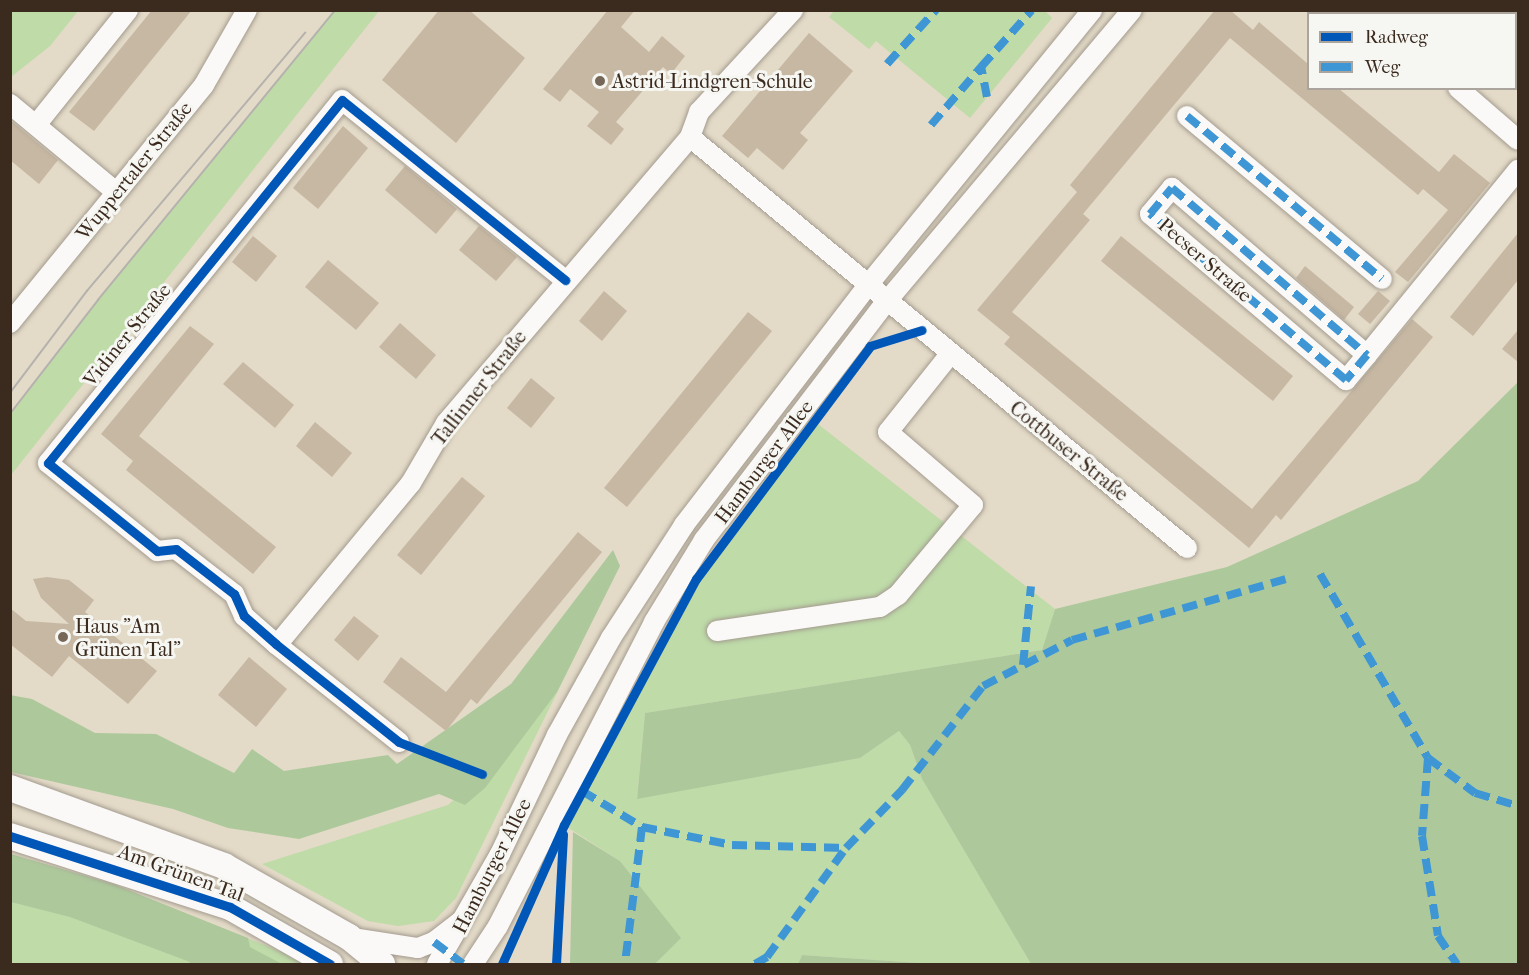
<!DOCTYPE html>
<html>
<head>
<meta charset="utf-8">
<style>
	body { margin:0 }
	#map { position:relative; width:1529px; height:975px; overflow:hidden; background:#e3dac7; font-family:"IM FELL French Canon",serif }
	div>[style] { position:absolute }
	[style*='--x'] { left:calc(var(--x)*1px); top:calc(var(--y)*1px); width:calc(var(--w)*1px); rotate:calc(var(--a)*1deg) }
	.green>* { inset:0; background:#bedba8 }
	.forest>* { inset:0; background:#adc99c }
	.building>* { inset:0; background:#c7b8a3 }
	.roads { filter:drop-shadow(0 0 2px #a39b8f) drop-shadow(0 0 2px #a39b8f) }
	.minor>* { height:20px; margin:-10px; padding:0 10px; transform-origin:10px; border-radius:10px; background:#fbf9f7 }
	.major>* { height:26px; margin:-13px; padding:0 13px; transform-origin:13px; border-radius:13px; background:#fbf9f7 }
	.tram>* { height:1.5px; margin:-0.75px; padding:0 0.75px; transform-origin:0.75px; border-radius:0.75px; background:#b5b2ae }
	.quiet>* { height:8px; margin-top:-4px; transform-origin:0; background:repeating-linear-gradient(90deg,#3e96d5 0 15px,transparent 0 23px) }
	.cycleway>* { height:9px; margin:-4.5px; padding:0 4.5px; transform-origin:4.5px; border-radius:4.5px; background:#0057b8 }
	.dots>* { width:16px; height:16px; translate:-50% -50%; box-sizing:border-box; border:3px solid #f6f6f2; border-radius:50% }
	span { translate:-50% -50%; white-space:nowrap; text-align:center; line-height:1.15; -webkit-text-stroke:6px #f6f6f2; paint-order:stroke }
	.poi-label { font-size:20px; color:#3b2a1e }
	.left { translate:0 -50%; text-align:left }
	.street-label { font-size:20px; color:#3b2a1e }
	.frame { position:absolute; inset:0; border:12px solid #3b2a1e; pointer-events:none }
	.legend { position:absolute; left:1307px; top:12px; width:210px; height:78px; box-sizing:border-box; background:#f6f6f2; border:2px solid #aba49d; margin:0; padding:8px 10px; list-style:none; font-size:18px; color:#3b2a1e }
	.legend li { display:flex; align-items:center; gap:12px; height:30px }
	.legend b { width:30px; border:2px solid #aba49d }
</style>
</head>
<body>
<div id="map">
	<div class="green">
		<i style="clip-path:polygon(11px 10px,78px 10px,78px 11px,50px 46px,11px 77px)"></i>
		<i style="clip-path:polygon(335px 11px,379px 11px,11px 475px,11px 414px,98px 300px)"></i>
		<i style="clip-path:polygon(834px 11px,1044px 10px,1052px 18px,970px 118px,876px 41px,869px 49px,829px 17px)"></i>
		<i style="clip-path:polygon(814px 421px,1055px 609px,1042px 650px,645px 713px,637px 798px,860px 758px,899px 731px,910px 745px,922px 779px,1031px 964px,935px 964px,802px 955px,798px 964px,655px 964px,680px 938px,620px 861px,564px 825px,696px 579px)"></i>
		<i style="clip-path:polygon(582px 642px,456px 898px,434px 921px,398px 926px,368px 921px,262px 864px,448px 805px,482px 774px)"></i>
		<i style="clip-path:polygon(10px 854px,113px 884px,294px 957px,304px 964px,11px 964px)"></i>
	</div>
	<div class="forest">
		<i style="clip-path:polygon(1518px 382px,1518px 964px,1031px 964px,922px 779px,910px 745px,899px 731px,860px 758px,637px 799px,645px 713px,1042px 650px,1055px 609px,1227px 567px,1418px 481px)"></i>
		<i style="clip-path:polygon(613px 550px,620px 566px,557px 692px,485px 788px,465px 805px,439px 794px,299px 839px,228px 828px,173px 809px,11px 772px,10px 695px,32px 699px,95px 733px,156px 734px,234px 773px,252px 749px,284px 771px,388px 755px,397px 764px,511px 684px)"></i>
		<i style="clip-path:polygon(573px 832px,620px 861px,681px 938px,655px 964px,570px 964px)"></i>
		<i style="clip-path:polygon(11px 854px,113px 884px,248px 938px,250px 947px,282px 964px,187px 964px,190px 962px,70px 917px,11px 902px)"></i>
		<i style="clip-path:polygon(802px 955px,935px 964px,798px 964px)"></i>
	</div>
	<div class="building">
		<i style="clip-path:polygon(152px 10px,192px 10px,94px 131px,69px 112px)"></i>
		<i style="clip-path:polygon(439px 10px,469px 10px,525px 58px,456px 143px,382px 80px)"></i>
		<i style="clip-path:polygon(608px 10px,635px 10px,621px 27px,649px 52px,662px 36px,685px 56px,671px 74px,663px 67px,616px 122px,624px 129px,611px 145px,587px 126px,599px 112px,570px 89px,560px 102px,543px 89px)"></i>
		<i style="clip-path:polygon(1215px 10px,1230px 10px,1253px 30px,1259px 22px,1308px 64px,1308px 88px,1338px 88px,1439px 172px,1454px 154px,1490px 183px,1408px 282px,1395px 272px,1448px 210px,1423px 189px,1418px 195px,1230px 38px,1083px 214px,1090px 220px,1012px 312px,1252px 509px,1412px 319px,1433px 337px,1281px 520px,1276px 515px,1249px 548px,1004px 344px,1010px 337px,977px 310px,1077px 192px,1070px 185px)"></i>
		<i style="clip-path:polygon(809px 33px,853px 71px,800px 133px,808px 140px,783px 170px,757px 148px,748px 158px,722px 136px)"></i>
		<i style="clip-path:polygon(10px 120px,58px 160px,39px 184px,10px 160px)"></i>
		<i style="clip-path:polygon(343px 126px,368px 148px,318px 209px,293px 188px)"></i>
		<i style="clip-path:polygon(405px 166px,457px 209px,436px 234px,385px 190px)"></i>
		<i style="clip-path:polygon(479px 226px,517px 257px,496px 281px,459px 250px)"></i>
		<i style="clip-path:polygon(1518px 233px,1518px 280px,1473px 336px,1450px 317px)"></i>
		<i style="clip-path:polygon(253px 236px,277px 256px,256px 282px,232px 262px)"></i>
		<i style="clip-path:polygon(1121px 236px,1293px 376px,1273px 401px,1101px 261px)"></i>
		<i style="clip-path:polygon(328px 260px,379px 303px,356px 330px,305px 287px)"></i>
		<i style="clip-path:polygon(1305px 266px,1354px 307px,1344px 320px,1296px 278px)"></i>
		<i style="clip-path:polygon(604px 291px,627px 311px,602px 341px,579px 321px)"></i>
		<i style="clip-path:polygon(1378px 291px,1390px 301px,1370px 324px,1358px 314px)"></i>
		<i style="clip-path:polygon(748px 312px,772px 331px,627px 507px,604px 488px)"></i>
		<i style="clip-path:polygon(400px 323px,436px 355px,416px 379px,379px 347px)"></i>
		<i style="clip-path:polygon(190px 326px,214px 344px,139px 436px,276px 547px,253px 574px,126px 470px,133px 461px,101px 434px)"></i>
		<i style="clip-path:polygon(1518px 330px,1518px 362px,1502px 349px)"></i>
		<i style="clip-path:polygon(243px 362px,294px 405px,275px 428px,223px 384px)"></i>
		<i style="clip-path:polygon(531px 378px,555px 398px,531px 428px,507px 408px)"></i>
		<i style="clip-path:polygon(315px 422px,352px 453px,332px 477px,296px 446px)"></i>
		<i style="clip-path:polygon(462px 477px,485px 496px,421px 575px,397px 555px)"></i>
		<i style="clip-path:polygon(578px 532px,602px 552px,477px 704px,471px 699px,446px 731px,383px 682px,401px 657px,446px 692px)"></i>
		<i style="clip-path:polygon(47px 577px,69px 580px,94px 600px,85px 612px,157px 671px,128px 704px,69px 656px,52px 677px,10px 644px,10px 608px,26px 621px,69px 624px,41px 598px,33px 579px)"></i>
		<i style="clip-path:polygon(354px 616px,379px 636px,358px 661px,334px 640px)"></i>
		<i style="clip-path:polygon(249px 657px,287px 689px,256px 727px,218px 695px)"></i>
	</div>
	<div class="roads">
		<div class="minor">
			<i style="--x:1362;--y:10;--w:6;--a:45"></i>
			<i style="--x:1458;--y:88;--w:79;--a:40.9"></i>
			<i style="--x:10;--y:104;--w:138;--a:39.7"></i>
			<i style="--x:1187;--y:116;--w:254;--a:39.9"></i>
			<i style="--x:36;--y:125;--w:147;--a:-51.3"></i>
			<i style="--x:690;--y:137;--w:645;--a:39.59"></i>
			<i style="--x:10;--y:323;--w:307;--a:-50.8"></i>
			<i style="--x:204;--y:85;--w:86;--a:-60.2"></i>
			<i style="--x:1367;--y:355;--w:257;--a:-139.4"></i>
			<i style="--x:1172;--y:188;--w:34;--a:130"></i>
			<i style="--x:1150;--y:214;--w:257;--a:40.3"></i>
			<i style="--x:1346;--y:380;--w:33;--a:-50"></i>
			<i style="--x:1367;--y:355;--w:239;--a:-50.8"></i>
			<i style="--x:717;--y:631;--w:165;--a:-8.4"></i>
			<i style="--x:880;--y:607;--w:22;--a:-34"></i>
			<i style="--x:898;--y:595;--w:117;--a:-50.2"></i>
			<i style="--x:973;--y:505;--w:112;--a:-139.3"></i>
			<i style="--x:888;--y:432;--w:101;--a:-51.4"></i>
			<i style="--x:277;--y:645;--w:210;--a:-50.4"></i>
			<i style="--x:411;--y:483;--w:69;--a:-59.7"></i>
			<i style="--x:446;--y:423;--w:376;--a:-49.5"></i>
			<i style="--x:690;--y:137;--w:27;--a:-70"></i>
			<i style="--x:699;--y:112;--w:139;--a:-47.3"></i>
			<i style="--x:399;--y:742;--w:157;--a:-141.5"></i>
			<i style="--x:276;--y:644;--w:43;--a:-138.8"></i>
			<i style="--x:244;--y:616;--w:24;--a:-114"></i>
			<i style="--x:234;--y:594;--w:73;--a:-142.2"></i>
			<i style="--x:176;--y:549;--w:19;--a:174"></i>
			<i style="--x:157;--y:551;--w:140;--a:-141.1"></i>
			<i style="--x:48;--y:463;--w:467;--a:-51"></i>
			<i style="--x:342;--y:100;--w:287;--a:38.9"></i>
			<i style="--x:352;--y:938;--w:67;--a:8.6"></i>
			<i style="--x:418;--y:948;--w:17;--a:-21"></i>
			<i style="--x:434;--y:942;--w:34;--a:-38"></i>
			<i style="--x:437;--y:964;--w:127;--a:-60.2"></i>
			<i style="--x:500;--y:854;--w:132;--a:-64.4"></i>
			<i style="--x:557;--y:735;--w:111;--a:-60.9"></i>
			<i style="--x:611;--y:638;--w:135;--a:-57.1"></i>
			<i style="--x:684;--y:525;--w:302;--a:-52.5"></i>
			<i style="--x:868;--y:285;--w:355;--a:-50.8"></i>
			<i style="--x:473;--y:964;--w:45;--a:-56.7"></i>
			<i style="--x:498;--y:926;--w:342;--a:-62.8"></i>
			<i style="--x:654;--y:622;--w:96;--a:-58.6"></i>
			<i style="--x:704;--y:540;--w:301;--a:-52.6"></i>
			<i style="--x:887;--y:301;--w:380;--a:-49.9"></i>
		</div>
		<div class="major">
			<i style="--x:10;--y:788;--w:228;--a:20"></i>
			<i style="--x:224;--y:866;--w:144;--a:29.6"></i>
			<i style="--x:349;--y:937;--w:43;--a:39.3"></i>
			<i style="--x:10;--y:836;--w:231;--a:17.9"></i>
			<i style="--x:230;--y:907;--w:115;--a:29.7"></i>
		</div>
	</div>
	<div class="tram">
		<i style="--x:10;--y:393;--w:128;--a:-53"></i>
		<i style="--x:87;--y:291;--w:338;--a:-49.8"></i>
		<i style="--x:10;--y:414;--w:144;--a:-52.3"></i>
		<i style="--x:98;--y:300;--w:375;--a:-50.7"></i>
	</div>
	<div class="quiet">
		<i style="--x:887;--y:64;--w:73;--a:-47.8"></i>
		<i style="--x:987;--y:97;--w:31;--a:-101"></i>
		<i style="--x:981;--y:67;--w:76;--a:-48.2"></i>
		<i style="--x:1187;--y:116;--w:254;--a:39.9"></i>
		<i style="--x:931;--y:125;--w:77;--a:-49.2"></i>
		<i style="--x:1172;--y:188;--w:257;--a:40.6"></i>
		<i style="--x:1367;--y:355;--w:33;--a:130"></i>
		<i style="--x:1346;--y:380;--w:257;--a:-139.7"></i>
		<i style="--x:1150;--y:214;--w:34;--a:-50"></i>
		<i style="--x:1320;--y:574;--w:213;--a:59.6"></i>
		<i style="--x:1428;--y:758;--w:78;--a:94.4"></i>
		<i style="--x:1422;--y:836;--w:101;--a:80.9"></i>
		<i style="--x:1438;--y:936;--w:34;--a:56"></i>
		<i style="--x:1023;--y:665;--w:79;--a:-84.2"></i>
		<i style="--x:1428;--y:758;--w:59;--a:36.7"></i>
		<i style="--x:1475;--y:793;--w:45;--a:16.8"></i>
		<i style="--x:582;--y:791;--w:70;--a:31"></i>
		<i style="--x:642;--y:827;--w:138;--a:97.1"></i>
		<i style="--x:642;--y:827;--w:92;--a:11.3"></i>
		<i style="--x:732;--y:845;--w:114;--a:1.5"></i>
		<i style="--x:434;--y:942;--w:36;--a:37"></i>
		<i style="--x:755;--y:964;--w:14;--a:-30"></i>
		<i style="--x:767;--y:957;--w:135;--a:-54.1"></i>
		<i style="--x:846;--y:848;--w:81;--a:-46"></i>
		<i style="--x:902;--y:790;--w:132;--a:-52.1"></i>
		<i style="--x:983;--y:686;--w:100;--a:-27.3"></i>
		<i style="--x:1072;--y:640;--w:223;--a:-15.9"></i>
	</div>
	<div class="cycleway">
		<i style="--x:482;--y:774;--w:89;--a:-158.9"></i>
		<i style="--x:399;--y:742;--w:157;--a:-141.5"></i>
		<i style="--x:276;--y:644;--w:43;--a:-138.8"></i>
		<i style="--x:244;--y:616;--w:24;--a:-114"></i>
		<i style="--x:234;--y:594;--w:73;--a:-142.2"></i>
		<i style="--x:176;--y:549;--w:19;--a:174"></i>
		<i style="--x:157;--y:551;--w:140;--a:-141.1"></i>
		<i style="--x:48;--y:463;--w:467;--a:-51"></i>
		<i style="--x:342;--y:100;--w:287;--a:38.9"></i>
		<i style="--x:10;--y:836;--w:231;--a:17.9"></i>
		<i style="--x:230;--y:907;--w:115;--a:29.7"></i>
		<i style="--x:502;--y:964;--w:152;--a:-66"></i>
		<i style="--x:564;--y:825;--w:279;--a:-61.8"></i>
		<i style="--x:696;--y:579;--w:291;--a:-53.2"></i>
		<i style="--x:870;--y:346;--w:54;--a:-17.1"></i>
		<i style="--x:556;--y:964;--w:130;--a:-86.9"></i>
	</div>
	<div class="dots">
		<i style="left:600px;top:81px;background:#766859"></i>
		<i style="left:63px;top:637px;background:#766859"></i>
	</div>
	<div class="poi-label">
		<span class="left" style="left:612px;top:81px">Astrid-Lindgren-Schule</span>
		<span class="left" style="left:75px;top:638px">Haus "Am<br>Grünen Tal"</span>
	</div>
	<div class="street-label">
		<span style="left:134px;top:171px;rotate:-51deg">Wuppertaler Straße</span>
		<span style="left:1205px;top:260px;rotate:41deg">Pecser Straße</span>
		<span style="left:127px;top:335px;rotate:-51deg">Vidiner Straße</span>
		<span style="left:479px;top:388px;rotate:-52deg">Tallinner Straße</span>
		<span style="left:1069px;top:451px;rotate:39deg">Cottbuser Straße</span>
		<span style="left:764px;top:462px;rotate:-53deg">Hamburger Allee</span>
		<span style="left:492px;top:866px;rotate:-63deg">Hamburger Allee</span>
		<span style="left:181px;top:873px;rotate:20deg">Am Grünen Tal</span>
	</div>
	<div class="frame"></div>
	<ul class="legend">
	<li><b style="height:8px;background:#0057b8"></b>Radweg</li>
	<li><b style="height:8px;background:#3e96d5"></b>Weg</li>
	</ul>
</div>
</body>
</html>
